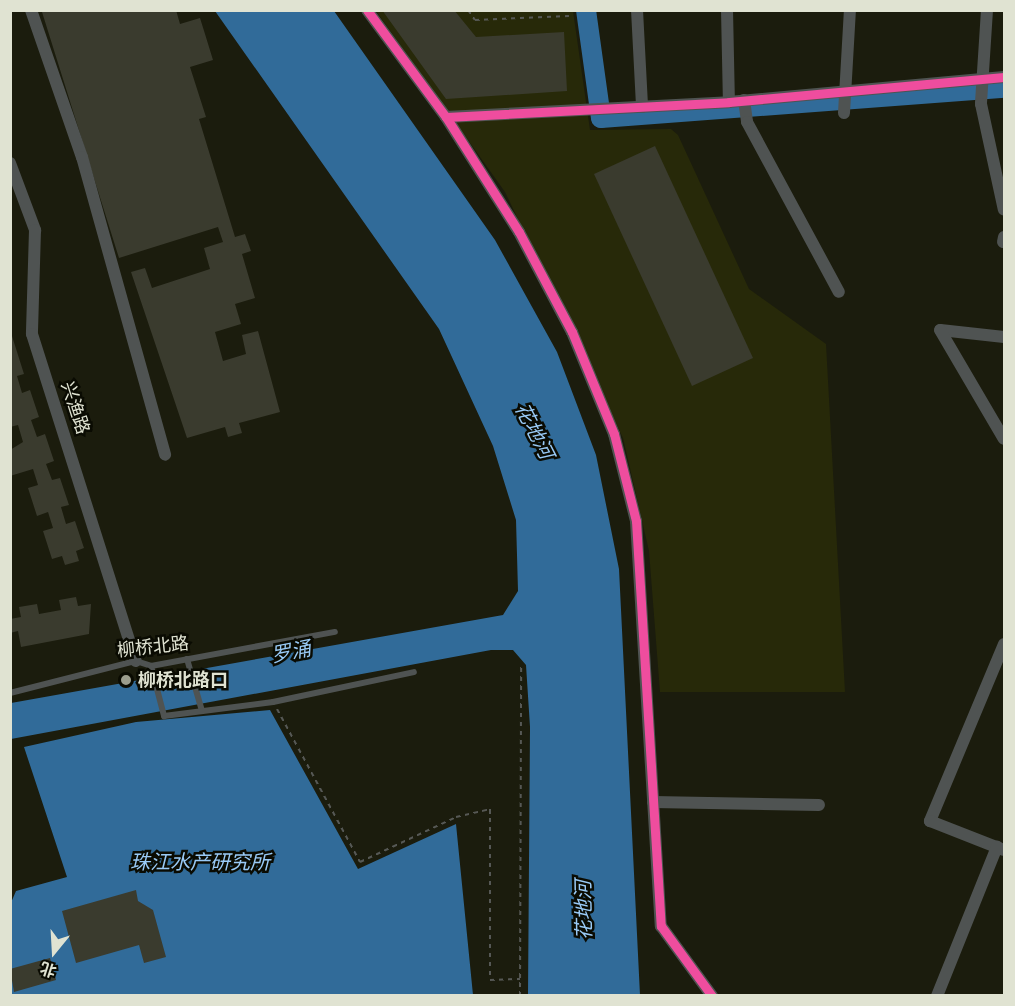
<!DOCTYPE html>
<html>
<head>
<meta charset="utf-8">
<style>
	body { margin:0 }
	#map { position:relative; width:1015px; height:1006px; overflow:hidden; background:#1b1c0d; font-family:"Public Sans","Noto Sans SC",sans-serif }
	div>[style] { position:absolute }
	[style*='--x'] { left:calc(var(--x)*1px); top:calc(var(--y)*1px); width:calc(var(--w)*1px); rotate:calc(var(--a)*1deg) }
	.built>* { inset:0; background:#272909 }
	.water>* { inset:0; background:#316b99 }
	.river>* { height:20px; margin:-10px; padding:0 10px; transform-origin:10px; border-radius:10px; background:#316b99 }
	.building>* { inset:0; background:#3a3b2e }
	.path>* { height:2px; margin-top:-1px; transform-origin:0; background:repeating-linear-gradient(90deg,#565855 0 4.5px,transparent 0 9px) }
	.service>* { height:6px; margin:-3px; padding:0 3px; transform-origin:3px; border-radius:3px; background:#4f5352 }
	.minor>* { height:12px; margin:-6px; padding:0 6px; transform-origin:6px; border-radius:6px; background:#4f5352 }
	.cycleway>* { height:9px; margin:-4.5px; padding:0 4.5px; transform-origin:4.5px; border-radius:4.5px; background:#ef4d9e }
	.dots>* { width:16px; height:16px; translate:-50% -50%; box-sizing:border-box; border:3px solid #0a0b02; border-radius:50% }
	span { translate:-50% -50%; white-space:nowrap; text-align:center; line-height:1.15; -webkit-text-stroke:5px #0a0b02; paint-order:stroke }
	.street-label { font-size:18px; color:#e0e3d2 }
	.poi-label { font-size:18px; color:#e0e3d2; font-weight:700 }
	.left { translate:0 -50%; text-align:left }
	.water-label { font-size:20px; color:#99caf6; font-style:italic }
	.frame { position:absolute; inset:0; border:12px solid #e0e3d2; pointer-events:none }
	.north { position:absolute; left:24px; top:922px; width:60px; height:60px; -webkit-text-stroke:4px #0a0b02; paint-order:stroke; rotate:198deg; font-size:16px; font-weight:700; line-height:24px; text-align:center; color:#e0e3d2 }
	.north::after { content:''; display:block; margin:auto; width:21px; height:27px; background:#e0e3d2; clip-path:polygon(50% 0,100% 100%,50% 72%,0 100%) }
</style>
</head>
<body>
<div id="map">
	<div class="built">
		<i style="clip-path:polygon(376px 11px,573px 11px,590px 130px,671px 129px,678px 135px,749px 289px,826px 344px,845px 692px,660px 692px,649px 551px,623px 438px,505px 192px)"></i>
	</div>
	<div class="water">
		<i style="clip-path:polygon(215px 11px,334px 11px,495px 240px,557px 352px,596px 455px,619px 569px,640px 995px,528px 995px,530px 727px,526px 665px,513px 650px,491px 650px,11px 739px,11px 703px,503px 615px,518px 591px,516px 520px,493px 446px,439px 329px)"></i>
		<i style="clip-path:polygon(270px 710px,358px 869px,456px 824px,473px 995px,11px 995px,10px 905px,16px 891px,67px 877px,24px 747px,136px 722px)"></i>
	</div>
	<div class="river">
		<i style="--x:586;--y:10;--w:109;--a:82.1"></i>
		<i style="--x:601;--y:118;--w:404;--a:-4.3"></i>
	</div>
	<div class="building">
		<i style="clip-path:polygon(176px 10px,180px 24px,200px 18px,205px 34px,213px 60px,190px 67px,206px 117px,199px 119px,235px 237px,245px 234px,251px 251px,242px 254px,255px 298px,235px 304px,241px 324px,215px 332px,223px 361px,246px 354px,242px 335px,258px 331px,280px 412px,239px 423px,242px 433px,228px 437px,225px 427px,187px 438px,131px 272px,145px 268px,152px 288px,210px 269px,204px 248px,223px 242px,218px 227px,119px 258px,42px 12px)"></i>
		<i style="clip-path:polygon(382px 10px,454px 10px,476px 37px,564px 32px,567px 91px,446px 99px)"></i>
		<i style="clip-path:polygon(655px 146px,753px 358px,692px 386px,594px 174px)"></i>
		<i style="clip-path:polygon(12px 336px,24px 374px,17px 376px,22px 393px,30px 390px,39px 417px,31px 420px,37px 437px,45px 434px,54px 461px,46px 464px,52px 480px,60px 478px,69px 505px,61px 507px,66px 524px,75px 521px,84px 548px,76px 551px,79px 561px,65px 565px,62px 556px,52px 559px,43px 531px,53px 528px,48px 512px,37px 516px,28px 488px,38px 485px,33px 469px,10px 476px,10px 450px,23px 442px,18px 425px,10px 427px)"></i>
		<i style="clip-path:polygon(76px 597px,78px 606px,91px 604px,89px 634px,21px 647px,18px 631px,10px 633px,10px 619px,21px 617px,19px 607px,37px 604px,39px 614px,61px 610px,59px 600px)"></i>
		<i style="clip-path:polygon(136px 890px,138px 901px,153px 910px,166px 957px,144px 963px,139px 945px,76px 963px,62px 911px)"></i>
		<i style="clip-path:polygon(50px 958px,56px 980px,14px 992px,10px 969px)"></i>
	</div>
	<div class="path">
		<i style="--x:468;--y:10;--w:12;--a:55"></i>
		<i style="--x:475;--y:20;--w:94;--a:-2.4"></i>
		<i style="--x:277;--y:709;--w:174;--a:61.5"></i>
		<i style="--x:360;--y:862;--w:106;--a:-25.1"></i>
		<i style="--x:456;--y:817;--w:35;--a:-13"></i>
		<i style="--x:490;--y:809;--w:171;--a:90"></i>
		<i style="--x:490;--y:980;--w:30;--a:-2"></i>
		<i style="--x:520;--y:996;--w:330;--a:-89.8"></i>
	</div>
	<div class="service">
		<i style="--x:187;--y:659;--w:54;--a:73.9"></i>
		<i style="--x:151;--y:666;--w:52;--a:75.4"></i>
		<i style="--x:164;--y:716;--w:110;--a:-7.3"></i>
		<i style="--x:273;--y:702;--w:144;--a:-12"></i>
		<i style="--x:10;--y:693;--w:130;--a:-14.3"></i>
		<i style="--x:136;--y:661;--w:16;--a:18"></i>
		<i style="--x:151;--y:666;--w:187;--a:-10.5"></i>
	</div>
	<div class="minor">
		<i style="--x:31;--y:10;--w:156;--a:70.9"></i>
		<i style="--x:82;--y:157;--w:309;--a:74.4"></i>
		<i style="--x:367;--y:10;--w:133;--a:53.6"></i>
		<i style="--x:446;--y:117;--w:136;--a:57.6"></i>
		<i style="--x:519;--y:232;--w:113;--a:62.1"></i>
		<i style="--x:572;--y:332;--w:110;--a:67.6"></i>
		<i style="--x:614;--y:434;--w:90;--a:75.8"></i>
		<i style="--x:636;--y:521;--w:406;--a:86.5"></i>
		<i style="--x:661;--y:926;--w:87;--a:53.9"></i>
		<i style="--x:637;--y:10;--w:97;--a:87"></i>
		<i style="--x:727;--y:10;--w:92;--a:88.8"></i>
		<i style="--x:987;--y:10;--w:94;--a:93.7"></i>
		<i style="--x:981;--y:104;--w:108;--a:77.8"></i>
		<i style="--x:744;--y:100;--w:22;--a:82"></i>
		<i style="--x:747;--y:122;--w:193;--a:61.6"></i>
		<i style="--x:844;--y:113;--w:103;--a:-86.7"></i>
		<i style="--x:446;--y:117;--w:283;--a:-3"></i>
		<i style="--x:729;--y:102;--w:276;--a:-5.2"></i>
		<i style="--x:10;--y:163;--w:72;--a:69.5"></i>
		<i style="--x:35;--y:230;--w:104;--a:91.7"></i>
		<i style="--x:32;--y:334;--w:343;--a:72.4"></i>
		<i style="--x:1003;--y:242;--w:5;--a:-79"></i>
		<i style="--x:1004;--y:337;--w:64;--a:-173.8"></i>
		<i style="--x:940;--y:330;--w:126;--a:59.6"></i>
		<i style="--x:1004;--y:644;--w:192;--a:112.7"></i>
		<i style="--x:930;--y:821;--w:79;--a:21.4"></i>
		<i style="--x:653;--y:802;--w:166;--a:1"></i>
		<i style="--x:937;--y:996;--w:161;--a:-68.1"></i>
	</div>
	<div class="cycleway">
		<i style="--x:367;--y:10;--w:133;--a:53.6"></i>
		<i style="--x:446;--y:117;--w:136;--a:57.6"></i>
		<i style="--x:519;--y:232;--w:113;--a:62.1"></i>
		<i style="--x:572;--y:332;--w:110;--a:67.6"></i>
		<i style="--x:614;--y:434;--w:90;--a:75.8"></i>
		<i style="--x:636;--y:521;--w:406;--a:86.5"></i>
		<i style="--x:661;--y:926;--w:87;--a:53.9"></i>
		<i style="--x:446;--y:117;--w:283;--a:-3"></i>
		<i style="--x:729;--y:102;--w:276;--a:-5.2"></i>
	</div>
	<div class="dots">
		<i style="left:126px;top:680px;background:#9b9d8d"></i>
	</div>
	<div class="street-label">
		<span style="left:75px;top:408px;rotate:72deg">兴渔路</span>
		<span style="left:153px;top:647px;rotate:-6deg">柳桥北路</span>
	</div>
	<div class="poi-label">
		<span class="left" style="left:138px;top:680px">柳桥北路口</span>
	</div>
	<div class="water-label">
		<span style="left:534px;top:431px;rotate:63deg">花地河</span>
		<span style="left:291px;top:652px;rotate:-11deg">罗涌</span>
		<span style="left:200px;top:862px">珠江水产研究所</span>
		<span style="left:584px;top:910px;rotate:-91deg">花地河</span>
	</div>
	<div class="frame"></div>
	<div class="north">北</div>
</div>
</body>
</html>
